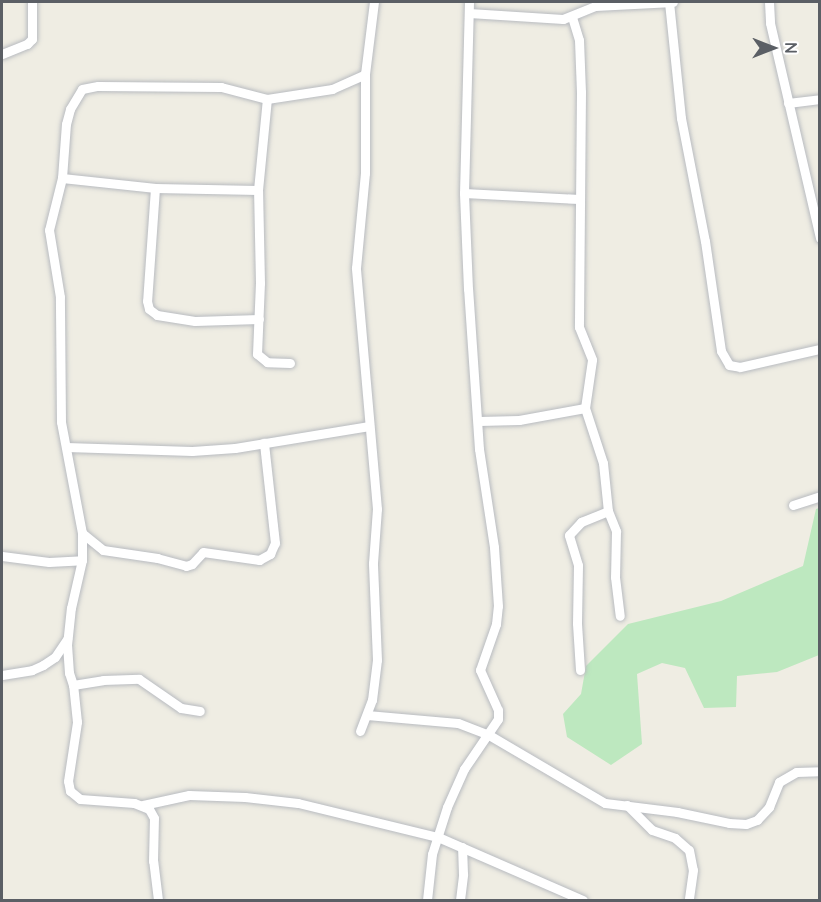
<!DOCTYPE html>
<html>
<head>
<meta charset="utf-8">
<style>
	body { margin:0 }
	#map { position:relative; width:821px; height:902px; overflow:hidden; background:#efede3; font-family:Quicksand,sans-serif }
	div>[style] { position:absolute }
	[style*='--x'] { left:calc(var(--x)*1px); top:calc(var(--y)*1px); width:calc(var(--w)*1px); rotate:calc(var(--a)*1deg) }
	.green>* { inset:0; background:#bde8bf }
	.roads { filter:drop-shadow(0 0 2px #b8bbc0) drop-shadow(0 0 2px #b8bbc0) }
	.minor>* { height:9px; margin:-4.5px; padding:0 4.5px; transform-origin:4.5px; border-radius:4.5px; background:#fff }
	span { translate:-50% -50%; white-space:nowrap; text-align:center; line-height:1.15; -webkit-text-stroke:5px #fff; paint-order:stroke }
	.frame { position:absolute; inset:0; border:3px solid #5b5f65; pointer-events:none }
	.north { position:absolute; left:743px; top:18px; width:60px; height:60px; -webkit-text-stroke:4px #fff; paint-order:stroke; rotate:90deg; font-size:16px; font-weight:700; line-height:24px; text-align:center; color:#5b5f65 }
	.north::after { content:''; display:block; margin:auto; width:21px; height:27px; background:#5b5f65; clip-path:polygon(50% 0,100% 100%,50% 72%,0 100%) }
</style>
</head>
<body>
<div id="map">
	<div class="green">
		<i style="clip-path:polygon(819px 508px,819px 655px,777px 672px,737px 676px,736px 707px,704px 708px,685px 668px,662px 663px,637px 674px,642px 744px,611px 765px,567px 737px,563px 714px,581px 694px,586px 666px,628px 624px,721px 601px,803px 566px,816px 509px)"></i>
	</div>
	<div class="roads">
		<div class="minor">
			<i style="--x:669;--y:2;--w:117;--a:84.1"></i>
			<i style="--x:681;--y:118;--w:125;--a:79"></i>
			<i style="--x:705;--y:241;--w:111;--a:81.7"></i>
			<i style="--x:721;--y:351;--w:16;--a:60"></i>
			<i style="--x:729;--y:365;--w:11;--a:10"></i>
			<i style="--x:740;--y:367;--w:82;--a:-12.7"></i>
			<i style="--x:769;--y:2;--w:21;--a:87"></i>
			<i style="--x:770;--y:23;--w:221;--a:76.9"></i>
			<i style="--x:469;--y:13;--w:94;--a:3.7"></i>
			<i style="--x:563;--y:19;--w:35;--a:-22"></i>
			<i style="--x:595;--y:6;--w:78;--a:-2.9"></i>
			<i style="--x:572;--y:17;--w:24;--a:73"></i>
			<i style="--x:579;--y:40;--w:52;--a:87.8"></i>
			<i style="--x:581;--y:92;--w:235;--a:90.5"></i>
			<i style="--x:579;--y:327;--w:35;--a:68"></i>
			<i style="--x:592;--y:360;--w:49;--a:98.3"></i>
			<i style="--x:585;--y:408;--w:58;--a:71.9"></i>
			<i style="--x:603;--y:463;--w:48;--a:84.1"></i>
			<i style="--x:608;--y:511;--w:22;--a:68"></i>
			<i style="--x:616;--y:531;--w:46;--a:91.2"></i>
			<i style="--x:615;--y:577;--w:39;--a:83"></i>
			<i style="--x:2;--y:54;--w:27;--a:-22"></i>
			<i style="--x:27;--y:44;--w:7;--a:-45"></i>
			<i style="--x:32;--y:39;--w:37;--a:-90"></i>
			<i style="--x:788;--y:103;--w:32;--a:-7"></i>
			<i style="--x:62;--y:178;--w:94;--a:6.1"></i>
			<i style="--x:155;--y:188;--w:103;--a:1.1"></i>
			<i style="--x:155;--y:188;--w:113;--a:94"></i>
			<i style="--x:147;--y:301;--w:8;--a:76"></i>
			<i style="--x:149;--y:309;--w:10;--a:37"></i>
			<i style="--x:157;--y:315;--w:38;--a:9"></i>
			<i style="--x:195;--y:321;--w:64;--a:-1.8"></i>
			<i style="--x:464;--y:193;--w:115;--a:3"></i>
			<i style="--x:290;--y:363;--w:23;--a:-178"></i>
			<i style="--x:267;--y:362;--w:13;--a:-141"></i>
			<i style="--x:257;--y:354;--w:71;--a:-87.6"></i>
			<i style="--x:260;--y:283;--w:93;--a:-91.2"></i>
			<i style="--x:258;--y:190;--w:91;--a:-84.4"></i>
			<i style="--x:267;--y:99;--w:66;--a:-8.7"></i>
			<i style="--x:332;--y:89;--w:36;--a:-24"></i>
			<i style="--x:479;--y:421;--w:40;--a:-1.4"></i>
			<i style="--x:519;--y:420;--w:67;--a:-10.3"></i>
			<i style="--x:66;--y:447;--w:126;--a:1.8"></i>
			<i style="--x:192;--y:451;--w:43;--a:-4"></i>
			<i style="--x:235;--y:448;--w:136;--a:-9.3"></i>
			<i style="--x:793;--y:505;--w:28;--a:-18"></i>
			<i style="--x:82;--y:533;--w:27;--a:39"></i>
			<i style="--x:103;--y:550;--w:55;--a:8.4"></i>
			<i style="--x:157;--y:558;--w:30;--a:15"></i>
			<i style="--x:186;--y:566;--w:6;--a:-18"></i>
			<i style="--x:192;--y:564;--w:16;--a:-47"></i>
			<i style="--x:203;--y:552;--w:57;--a:8.1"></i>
			<i style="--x:259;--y:560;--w:13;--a:-29"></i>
			<i style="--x:270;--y:554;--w:12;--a:-66"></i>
			<i style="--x:275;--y:543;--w:101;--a:-96.3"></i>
			<i style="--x:2;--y:556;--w:47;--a:7.3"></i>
			<i style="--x:49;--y:562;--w:33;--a:-3"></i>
			<i style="--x:580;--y:670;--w:47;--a:-93.7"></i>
			<i style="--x:577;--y:623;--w:58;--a:-89"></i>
			<i style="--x:578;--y:565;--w:31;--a:-107"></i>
			<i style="--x:569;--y:535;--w:18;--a:-47"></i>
			<i style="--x:581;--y:522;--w:29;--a:-22"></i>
			<i style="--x:2;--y:675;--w:30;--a:-9"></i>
			<i style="--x:32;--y:670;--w:12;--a:-24"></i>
			<i style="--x:43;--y:665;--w:14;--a:-34"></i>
			<i style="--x:55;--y:657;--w:22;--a:-56"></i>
			<i style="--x:73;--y:685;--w:30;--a:-9"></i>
			<i style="--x:103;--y:680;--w:36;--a:-2"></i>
			<i style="--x:139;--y:679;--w:51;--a:34.6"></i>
			<i style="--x:181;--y:708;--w:19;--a:9"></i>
			<i style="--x:367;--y:715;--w:91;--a:5"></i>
			<i style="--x:458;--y:723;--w:33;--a:21"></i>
			<i style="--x:489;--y:735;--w:134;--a:30.4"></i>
			<i style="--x:605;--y:803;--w:73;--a:7.1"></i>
			<i style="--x:677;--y:812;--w:53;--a:11.9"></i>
			<i style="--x:729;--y:823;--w:17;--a:3"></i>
			<i style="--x:746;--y:824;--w:12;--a:-20"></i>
			<i style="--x:757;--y:820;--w:18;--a:-47"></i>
			<i style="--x:769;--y:807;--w:27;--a:-68"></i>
			<i style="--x:779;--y:782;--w:20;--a:-30"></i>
			<i style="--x:796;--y:772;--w:24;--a:-2"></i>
			<i style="--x:360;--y:731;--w:33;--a:-69"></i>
			<i style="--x:372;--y:700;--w:40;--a:-82.9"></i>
			<i style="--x:377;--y:660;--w:97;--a:-92.4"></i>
			<i style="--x:373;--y:563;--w:54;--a:-85.8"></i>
			<i style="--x:377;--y:509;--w:242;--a:-95"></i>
			<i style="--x:356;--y:268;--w:95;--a:-84.6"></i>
			<i style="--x:365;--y:173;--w:99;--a:-90"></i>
			<i style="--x:365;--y:74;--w:73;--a:-82.9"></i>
			<i style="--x:143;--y:805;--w:47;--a:-12.3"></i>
			<i style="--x:189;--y:795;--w:56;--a:2"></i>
			<i style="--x:245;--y:797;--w:53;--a:6.5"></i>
			<i style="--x:298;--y:803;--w:144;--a:13.7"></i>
			<i style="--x:438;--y:837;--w:158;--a:23.5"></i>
			<i style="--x:627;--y:805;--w:35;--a:45"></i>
			<i style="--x:652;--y:830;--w:24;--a:19"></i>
			<i style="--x:675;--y:838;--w:18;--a:41"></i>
			<i style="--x:689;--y:850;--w:20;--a:79"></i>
			<i style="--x:693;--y:870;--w:30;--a:98"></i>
			<i style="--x:158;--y:900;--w:39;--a:-97"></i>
			<i style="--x:153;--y:861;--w:43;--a:-88.7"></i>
			<i style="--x:154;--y:818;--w:10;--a:-119"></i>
			<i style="--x:149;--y:809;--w:16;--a:-158"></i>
			<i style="--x:134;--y:803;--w:54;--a:-175.8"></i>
			<i style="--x:80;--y:799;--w:13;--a:-141"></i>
			<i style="--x:70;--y:791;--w:10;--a:-101"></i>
			<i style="--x:68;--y:781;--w:60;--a:-81.3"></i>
			<i style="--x:77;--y:722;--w:37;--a:-96"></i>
			<i style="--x:73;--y:685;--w:13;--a:-108"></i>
			<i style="--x:69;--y:673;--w:28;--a:-94"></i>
			<i style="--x:67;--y:645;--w:37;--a:-84"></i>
			<i style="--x:71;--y:608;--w:49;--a:-77.1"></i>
			<i style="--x:82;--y:560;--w:27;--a:-90"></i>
			<i style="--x:82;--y:533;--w:113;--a:-100.7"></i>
			<i style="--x:61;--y:422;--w:125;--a:-90.5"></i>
			<i style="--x:60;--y:297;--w:68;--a:-99.3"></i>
			<i style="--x:49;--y:230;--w:54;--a:-76"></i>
			<i style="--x:62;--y:178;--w:54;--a:-85.8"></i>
			<i style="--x:66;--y:124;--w:16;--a:-75"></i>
			<i style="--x:70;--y:109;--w:23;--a:-59"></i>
			<i style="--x:82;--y:89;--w:16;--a:-11"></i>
			<i style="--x:98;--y:86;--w:123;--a:0.5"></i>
			<i style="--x:221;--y:87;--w:48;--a:14.6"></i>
			<i style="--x:427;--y:900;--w:46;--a:-83.8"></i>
			<i style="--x:432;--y:854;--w:49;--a:-72.3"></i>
			<i style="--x:447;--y:807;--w:42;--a:-65.9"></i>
			<i style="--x:464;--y:769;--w:60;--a:-55.8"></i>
			<i style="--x:498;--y:719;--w:9;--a:-90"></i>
			<i style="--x:498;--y:710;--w:44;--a:-114.2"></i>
			<i style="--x:480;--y:670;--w:49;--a:-70.8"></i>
			<i style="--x:496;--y:624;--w:18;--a:-84"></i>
			<i style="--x:498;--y:606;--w:59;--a:-93.9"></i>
			<i style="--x:494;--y:547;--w:99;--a:-98.7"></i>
			<i style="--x:479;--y:449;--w:160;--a:-93.9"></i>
			<i style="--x:468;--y:289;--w:96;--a:-92.4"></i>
			<i style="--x:464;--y:193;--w:191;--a:-88.5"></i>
			<i style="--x:460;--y:900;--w:26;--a:-83"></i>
			<i style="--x:463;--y:874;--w:27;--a:-92"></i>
		</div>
	</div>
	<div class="frame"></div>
	<div class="north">N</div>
</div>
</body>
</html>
